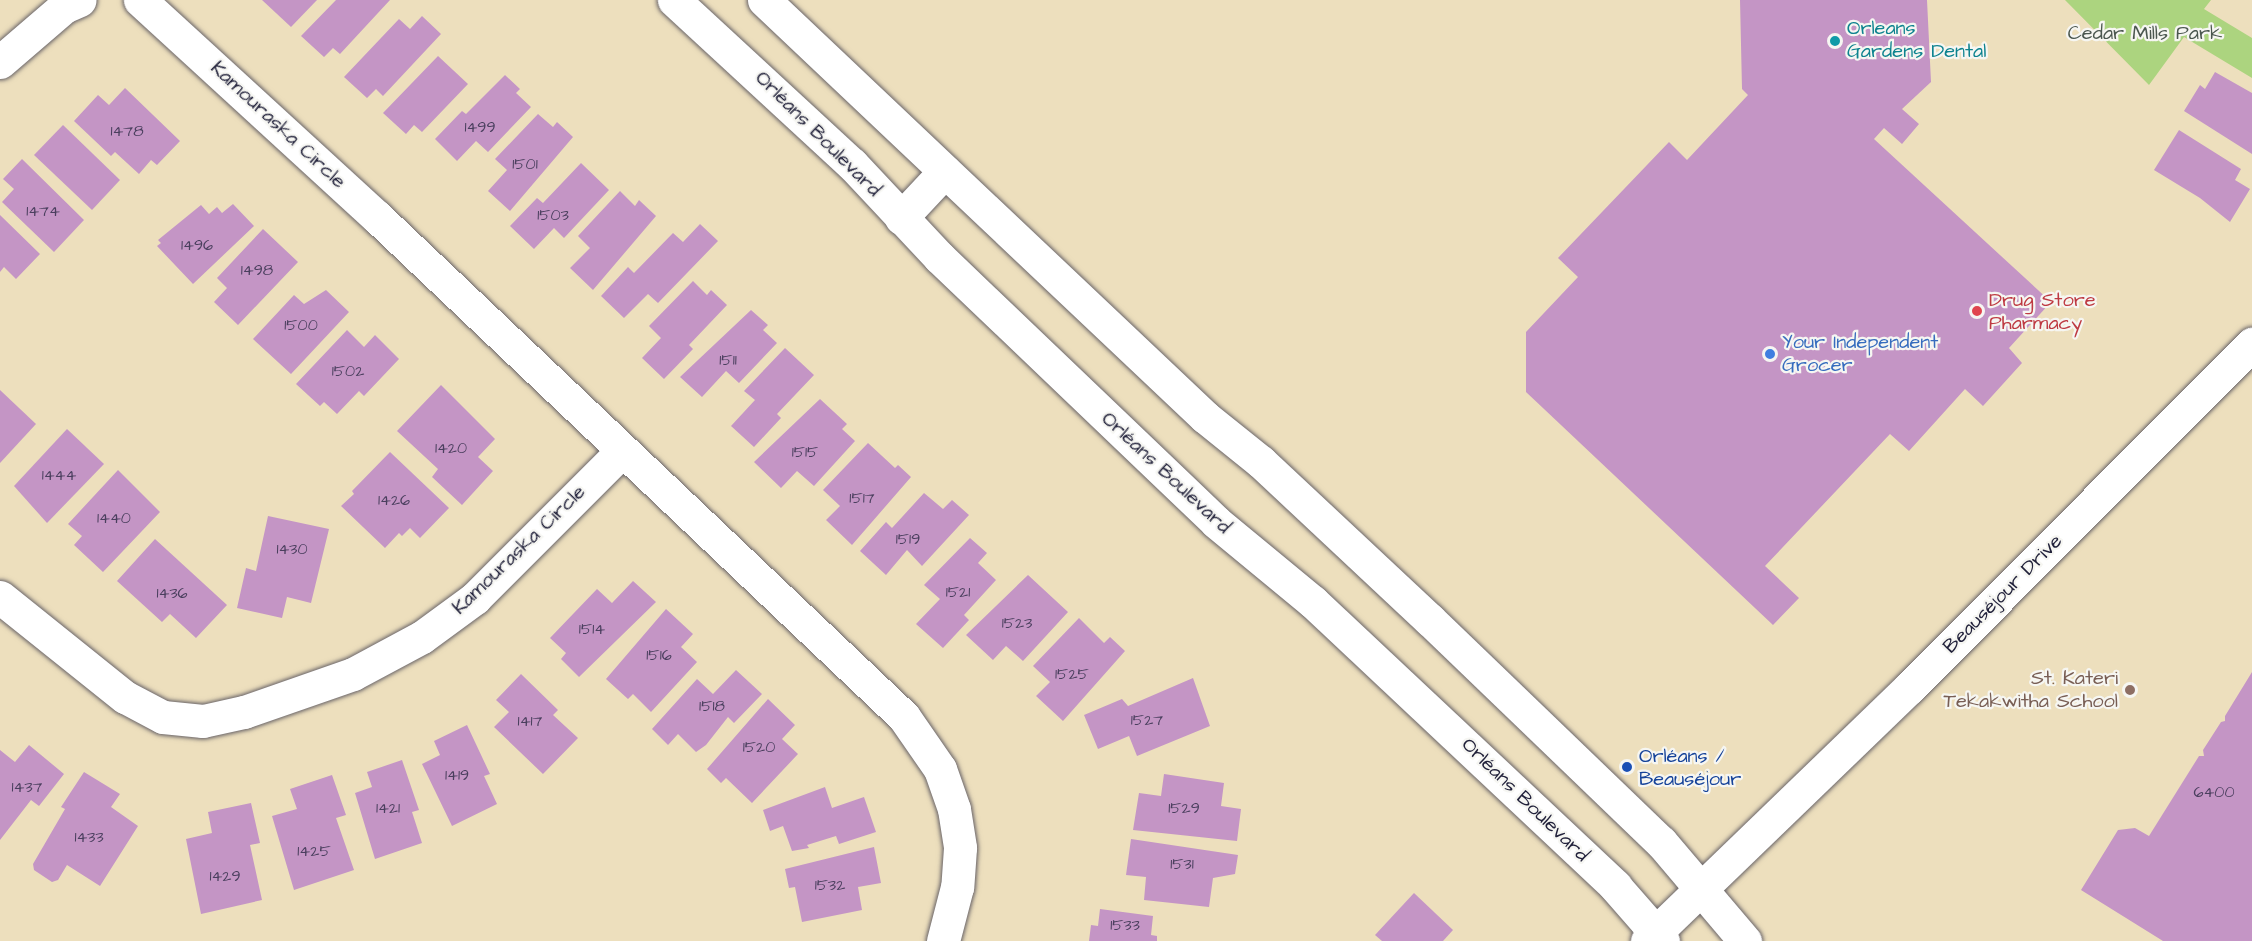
<!DOCTYPE html>
<html>
<head>
<meta charset="utf-8">
<style>
	body { margin:0 }
	#map { position:relative; width:2252px; height:941px; overflow:hidden; background:#eddfbd; font-family:"Architects Daughter",sans-serif }
	div>[style] { position:absolute }
	[style*='--x'] { left:calc(var(--x)*1px); top:calc(var(--y)*1px); width:calc(var(--w)*1px); rotate:calc(var(--a)*1deg) }
	.green>* { inset:0; background:#acd47f }
	.building>* { inset:0; background:#c495c5 }
	.roads { filter:drop-shadow(0 0 2px #696468) drop-shadow(0 0 2px #696468) }
	.minor>* { height:33px; margin:-16.5px; padding:0 16.5px; transform-origin:16.5px; border-radius:16.5px; background:#fff }
	.tertiary>* { height:33px; margin:-16.5px; padding:0 16.5px; transform-origin:16.5px; border-radius:16.5px; background:#fff }
	.secondary>* { height:33px; margin:-16.5px; padding:0 16.5px; transform-origin:16.5px; border-radius:16.5px; background:#fff }
	.dots>* { width:16px; height:16px; translate:-50% -50%; box-sizing:border-box; border:3px solid #f6f6f2; border-radius:50% }
	span { translate:-50% -50%; white-space:nowrap; text-align:center; line-height:1.15; -webkit-text-stroke:4.5px #f6f6f2; paint-order:stroke }
	.number-label { font-size:16px; color:#4a3f5e }
	.number-label span { -webkit-text-stroke-width:0 }
	.culture-label { font-size:20px; color:#0d838f }
	.left { translate:0 -50%; text-align:left }
	.park-label { font-size:20px; color:#4b574f }
	.street-label { font-size:20px; color:#22223b }
	.health-label { font-size:20px; color:#be3a42 }
	.shop-label { font-size:20px; color:#366cbe }
	.education-label { font-size:20px; color:#785e54 }
	.right { translate:-100% -50%; text-align:right }
	.transit-label { font-size:20px; color:#164399 }
</style>
</head>
<body>
<div id="map">
	<div class="green">
		<i style="clip-path:polygon(2065px 0,2211px 0,2204px 9px,2252px 38px,2252px 78px,2184px 37px,2149px 85px)"></i>
	</div>
	<div class="building">
		<i style="clip-path:polygon(262px 0,317px 0,291px 27px)"></i>
		<i style="clip-path:polygon(336px 0,390px 0,340px 54px,333px 48px,324px 57px,301px 36px)"></i>
		<i style="clip-path:polygon(1740px 0,1927px 0,1931px 82px,1902px 109px,1919px 124px,1902px 144px,1884px 128px,1874px 139px,2051px 302px,2009px 348px,2022px 363px,1983px 406px,1965px 389px,1909px 451px,1890px 434px,1765px 566px,1799px 598px,1773px 625px,1526px 392px,1526px 332px,1578px 277px,1558px 258px,1669px 142px,1687px 160px,1748px 95px,1742px 89px)"></i>
		<i style="clip-path:polygon(422px 16px,441px 34px,383px 96px,376px 89px,367px 98px,344px 77px,399px 19px,410px 29px)"></i>
		<i style="clip-path:polygon(438px 56px,468px 84px,422px 132px,414px 125px,406px 134px,383px 113px)"></i>
		<i style="clip-path:polygon(2215px 72px,2252px 93px,2252px 154px,2184px 111px,2200px 85px,2205px 89px)"></i>
		<i style="clip-path:polygon(505px 75px,520px 89px,516px 93px,531px 107px,488px 152px,476px 141px,457px 161px,435px 139px,462px 111px,466px 114px)"></i>
		<i style="clip-path:polygon(125px 88px,180px 141px,157px 165px,151px 160px,139px 174px,115px 152px,111px 156px,74px 121px,98px 95px,109px 105px)"></i>
		<i style="clip-path:polygon(538px 114px,553px 127px,557px 122px,573px 137px,510px 211px,488px 191px,507px 170px,495px 159px)"></i>
		<i style="clip-path:polygon(63px 125px,120px 180px,92px 210px,34px 155px)"></i>
		<i style="clip-path:polygon(2179px 130px,2241px 169px,2235px 180px,2250px 189px,2230px 222px,2200px 198px,2154px 170px)"></i>
		<i style="clip-path:polygon(22px 159px,84px 220px,54px 252px,2px 202px,14px 189px,3px 179px)"></i>
		<i style="clip-path:polygon(581px 163px,609px 190px,564px 238px,554px 228px,534px 249px,510px 226px,537px 198px,543px 203px)"></i>
		<i style="clip-path:polygon(620px 191px,635px 206px,639px 200px,656px 216px,593px 290px,570px 268px,590px 248px,578px 236px)"></i>
		<i style="clip-path:polygon(233px 204px,254px 226px,193px 284px,157px 246px,161px 243px,158px 240px,201px 205px,209px 214px,217px 207px,222px 213px)"></i>
		<i style="clip-path:polygon(0 215px,40px 254px,16px 279px,4px 267px,0 272px)"></i>
		<i style="clip-path:polygon(700px 224px,718px 241px,658px 303px,648px 294px,624px 318px,601px 296px,628px 267px,634px 273px,673px 233px,683px 242px)"></i>
		<i style="clip-path:polygon(263px 229px,298px 262px,238px 325px,214px 302px,227px 288px,217px 278px)"></i>
		<i style="clip-path:polygon(693px 281px,707px 295px,711px 290px,727px 305px,689px 345px,693px 349px,664px 379px,642px 358px,661px 338px,649px 326px)"></i>
		<i style="clip-path:polygon(326px 290px,349px 312px,291px 374px,253px 339px,294px 295px,304px 304px)"></i>
		<i style="clip-path:polygon(751px 310px,768px 325px,763px 330px,777px 343px,739px 383px,726px 371px,702px 397px,680px 377px)"></i>
		<i style="clip-path:polygon(347px 330px,364px 347px,375px 335px,399px 359px,364px 396px,359px 391px,337px 414px,324px 402px,320px 406px,296px 384px)"></i>
		<i style="clip-path:polygon(785px 348px,814px 375px,777px 414px,781px 418px,754px 447px,731px 426px,755px 400px,744px 391px)"></i>
		<i style="clip-path:polygon(441px 385px,495px 439px,478px 457px,493px 471px,462px 505px,432px 477px,438px 469px,397px 431px)"></i>
		<i style="clip-path:polygon(0 390px,36px 424px,0 463px)"></i>
		<i style="clip-path:polygon(820px 399px,847px 424px,842px 429px,855px 441px,814px 486px,797px 471px,781px 488px,754px 462px)"></i>
		<i style="clip-path:polygon(67px 429px,104px 464px,47px 523px,14px 486px)"></i>
		<i style="clip-path:polygon(868px 443px,895px 468px,898px 465px,911px 477px,852px 545px,826px 520px,840px 506px,823px 490px)"></i>
		<i style="clip-path:polygon(390px 452px,449px 508px,420px 538px,410px 528px,402px 536px,399px 533px,385px 548px,341px 506px,354px 494px,352px 491px)"></i>
		<i style="clip-path:polygon(118px 470px,160px 512px,103px 572px,74px 545px,82px 536px,68px 524px)"></i>
		<i style="clip-path:polygon(924px 493px,943px 509px,952px 500px,969px 515px,922px 566px,907px 550px,886px 575px,860px 551px,886px 522px,892px 528px)"></i>
		<i style="clip-path:polygon(268px 516px,329px 529px,311px 603px,287px 597px,282px 618px,237px 608px,246px 568px,256px 571px)"></i>
		<i style="clip-path:polygon(970px 538px,987px 553px,978px 563px,996px 580px,964px 615px,969px 620px,943px 648px,916px 624px,940px 599px,924px 585px)"></i>
		<i style="clip-path:polygon(155px 539px,227px 605px,196px 638px,170px 614px,162px 622px,117px 581px)"></i>
		<i style="clip-path:polygon(1028px 575px,1068px 612px,1023px 661px,1006px 646px,993px 660px,966px 635px)"></i>
		<i style="clip-path:polygon(633px 581px,656px 602px,579px 677px,561px 659px,566px 653px,550px 638px,597px 589px,612px 603px)"></i>
		<i style="clip-path:polygon(666px 609px,693px 634px,681px 647px,697px 662px,651px 712px,633px 694px,628px 699px,606px 679px)"></i>
		<i style="clip-path:polygon(1079px 618px,1104px 643px,1110px 637px,1125px 651px,1063px 721px,1036px 696px,1050px 682px,1033px 666px)"></i>
		<i style="clip-path:polygon(736px 670px,762px 694px,734px 723px,728px 717px,706px 745px,696px 752px,678px 734px,668px 745px,652px 729px,697px 679px,713px 694px)"></i>
		<i style="clip-path:polygon(2252px 672px,2252px 941px,2163px 941px,2081px 890px,2118px 830px,2135px 828px,2149px 836px,2199px 756px,2204px 756px,2203px 750px,2221px 722px,2225px 721px,2225px 716px)"></i>
		<i style="clip-path:polygon(521px 674px,558px 710px,553px 715px,578px 738px,543px 774px,494px 727px,509px 712px,496px 700px)"></i>
		<i style="clip-path:polygon(1193px 678px,1210px 726px,1137px 756px,1129px 736px,1098px 749px,1084px 715px,1122px 699px,1128px 706px)"></i>
		<i style="clip-path:polygon(768px 699px,795px 725px,782px 739px,798px 754px,752px 803px,726px 778px,721px 783px,707px 769px)"></i>
		<i style="clip-path:polygon(467px 725px,490px 774px,484px 776px,497px 804px,452px 826px,422px 764px,440px 755px,434px 741px)"></i>
		<i style="clip-path:polygon(29px 745px,64px 774px,39px 806px,31px 800px,0 840px,0 750px,15px 762px)"></i>
		<i style="clip-path:polygon(402px 760px,419px 810px,412px 812px,422px 843px,375px 859px,355px 793px,372px 787px,367px 772px)"></i>
		<i style="clip-path:polygon(84px 772px,120px 794px,111px 807px,138px 826px,100px 886px,67px 865px,58px 880px,52px 882px,34px 870px,33px 864px,65px 809px,61px 807px)"></i>
		<i style="clip-path:polygon(1164px 774px,1224px 783px,1221px 806px,1241px 809px,1237px 841px,1133px 830px,1139px 793px,1161px 796px)"></i>
		<i style="clip-path:polygon(332px 775px,346px 815px,336px 818px,354px 870px,294px 890px,272px 816px,297px 809px,290px 789px)"></i>
		<i style="clip-path:polygon(825px 787px,832px 808px,864px 797px,876px 832px,839px 844px,836px 836px,807px 845px,809px 848px,792px 851px,783px 826px,770px 831px,763px 810px)"></i>
		<i style="clip-path:polygon(251px 803px,260px 843px,250px 845px,262px 900px,201px 914px,186px 839px,212px 833px,208px 812px)"></i>
		<i style="clip-path:polygon(1131px 839px,1238px 855px,1235px 874px,1213px 878px,1209px 907px,1144px 900px,1146px 877px,1126px 875px)"></i>
		<i style="clip-path:polygon(874px 847px,881px 883px,858px 887px,862px 910px,802px 922px,795px 887px,789px 888px,785px 869px)"></i>
		<i style="clip-path:polygon(1414px 893px,1453px 930px,1443px 941px,1382px 941px,1375px 935px)"></i>
		<i style="clip-path:polygon(1100px 909px,1153px 916px,1151px 935px,1157px 936px,1157px 941px,1089px 941px,1091px 925px,1098px 926px)"></i>
	</div>
	<div class="roads">
		<div class="minor">
			<i style="--x:140;--y:0;--w:321;--a:42.5"></i>
			<i style="--x:377;--y:217;--w:726;--a:43.49"></i>
			<i style="--x:904;--y:717;--w:63;--a:55.3"></i>
			<i style="--x:940;--y:769;--w:42;--a:70.7"></i>
			<i style="--x:954;--y:809;--w:39;--a:81"></i>
			<i style="--x:960;--y:848;--w:39;--a:94"></i>
			<i style="--x:957;--y:887;--w:56;--a:104.5"></i>
			<i style="--x:0;--y:62;--w:84;--a:-40.7"></i>
			<i style="--x:64;--y:7;--w:17;--a:-24"></i>
			<i style="--x:0;--y:597;--w:160;--a:38.7"></i>
			<i style="--x:125;--y:697;--w:43;--a:27.8"></i>
			<i style="--x:163;--y:717;--w:40;--a:5.7"></i>
			<i style="--x:203;--y:721;--w:42;--a:-12.4"></i>
			<i style="--x:244;--y:712;--w:115;--a:-19.2"></i>
			<i style="--x:353;--y:674;--w:78;--a:-28.2"></i>
			<i style="--x:422;--y:637;--w:66;--a:-36.3"></i>
			<i style="--x:475;--y:598;--w:206;--a:-45"></i>
		</div>
		<div class="tertiary">
			<i style="--x:1647;--y:941;--w:364;--a:-44"></i>
			<i style="--x:1909;--y:688;--w:486;--a:-45.1"></i>
		</div>
		<div class="secondary">
			<i style="--x:674;--y:0;--w:242;--a:42.7"></i>
			<i style="--x:852;--y:164;--w:127;--a:46.9"></i>
			<i style="--x:939;--y:257;--w:383;--a:43.7"></i>
			<i style="--x:1216;--y:522;--w:126;--a:39.5"></i>
			<i style="--x:1313;--y:602;--w:415;--a:43.2"></i>
			<i style="--x:1615;--y:886;--w:73;--a:48.9"></i>
			<i style="--x:764;--y:0;--w:607;--a:43.4"></i>
			<i style="--x:1205;--y:417;--w:72;--a:38.8"></i>
			<i style="--x:1261;--y:462;--w:231;--a:43.1"></i>
			<i style="--x:1430;--y:620;--w:320;--a:43.9"></i>
			<i style="--x:1661;--y:842;--w:130;--a:49.7"></i>
			<i style="--x:901;--y:218;--w:64;--a:-46.9"></i>
		</div>
	</div>
	<div class="dots">
		<i style="left:1835px;top:41px;background:#0f9aa8"></i>
		<i style="left:1977px;top:311px;background:#e0444e"></i>
		<i style="left:1770px;top:354px;background:#3f7fe0"></i>
		<i style="left:2130px;top:690px;background:#8d6e63"></i>
		<i style="left:1627px;top:767px;background:#1a4fb4"></i>
	</div>
	<div class="number-label">
		<span style="left:480px;top:127px">1499</span>
		<span style="left:127px;top:131px">1478</span>
		<span style="left:525px;top:164px">1501</span>
		<span style="left:43px;top:211px">1474</span>
		<span style="left:553px;top:215px">1503</span>
		<span style="left:197px;top:245px">1496</span>
		<span style="left:257px;top:270px">1498</span>
		<span style="left:301px;top:325px">1500</span>
		<span style="left:728px;top:360px">1511</span>
		<span style="left:348px;top:371px">1502</span>
		<span style="left:451px;top:448px">1420</span>
		<span style="left:805px;top:452px">1515</span>
		<span style="left:59px;top:475px">1444</span>
		<span style="left:862px;top:498px">1517</span>
		<span style="left:394px;top:500px">1426</span>
		<span style="left:114px;top:518px">1440</span>
		<span style="left:908px;top:539px">1519</span>
		<span style="left:292px;top:549px">1430</span>
		<span style="left:958px;top:592px">1521</span>
		<span style="left:172px;top:593px">1436</span>
		<span style="left:1017px;top:623px">1523</span>
		<span style="left:592px;top:629px">1514</span>
		<span style="left:659px;top:655px">1516</span>
		<span style="left:1072px;top:674px">1525</span>
		<span style="left:712px;top:706px">1518</span>
		<span style="left:1147px;top:720px">1527</span>
		<span style="left:530px;top:721px">1417</span>
		<span style="left:759px;top:747px">1520</span>
		<span style="left:457px;top:775px">1419</span>
		<span style="left:27px;top:787px">1437</span>
		<span style="left:2214px;top:792px">6400</span>
		<span style="left:388px;top:808px">1421</span>
		<span style="left:1184px;top:808px">1529</span>
		<span style="left:89px;top:837px">1433</span>
		<span style="left:314px;top:851px">1425</span>
		<span style="left:1182px;top:864px">1531</span>
		<span style="left:225px;top:876px">1429</span>
		<span style="left:830px;top:885px">1532</span>
		<span style="left:1125px;top:925px">1533</span>
	</div>
	<div class="culture-label">
		<span class="left" style="left:1847px;top:40px">Orleans<br>Gardens Dental</span>
	</div>
	<div class="park-label">
		<span style="left:2145px;top:33px">Cedar Mills Park</span>
	</div>
	<div class="street-label">
		<span style="left:278px;top:125px;rotate:43deg">Kamouraska Circle</span>
		<span style="left:818px;top:134px;rotate:45deg">Orléans Boulevard</span>
		<span style="left:1166px;top:473px;rotate:43deg">Orléans Boulevard</span>
		<span style="left:519px;top:550px;rotate:-44deg">Kamouraska Circle</span>
		<span style="left:2003px;top:594px;rotate:-45deg">Beauséjour Drive</span>
		<span style="left:1525px;top:800px;rotate:44deg">Orléans Boulevard</span>
	</div>
	<div class="health-label">
		<span class="left" style="left:1989px;top:312px">Drug Store<br>Pharmacy</span>
	</div>
	<div class="shop-label">
		<span class="left" style="left:1782px;top:354px">Your Independent<br>Grocer</span>
	</div>
	<div class="education-label">
		<span class="right" style="left:2118px;top:690px">St. Kateri<br>Tekakwitha School</span>
	</div>
	<div class="transit-label">
		<span class="left" style="left:1639px;top:768px">Orléans /<br>Beauséjour</span>
	</div>
</div>
</body>
</html>
